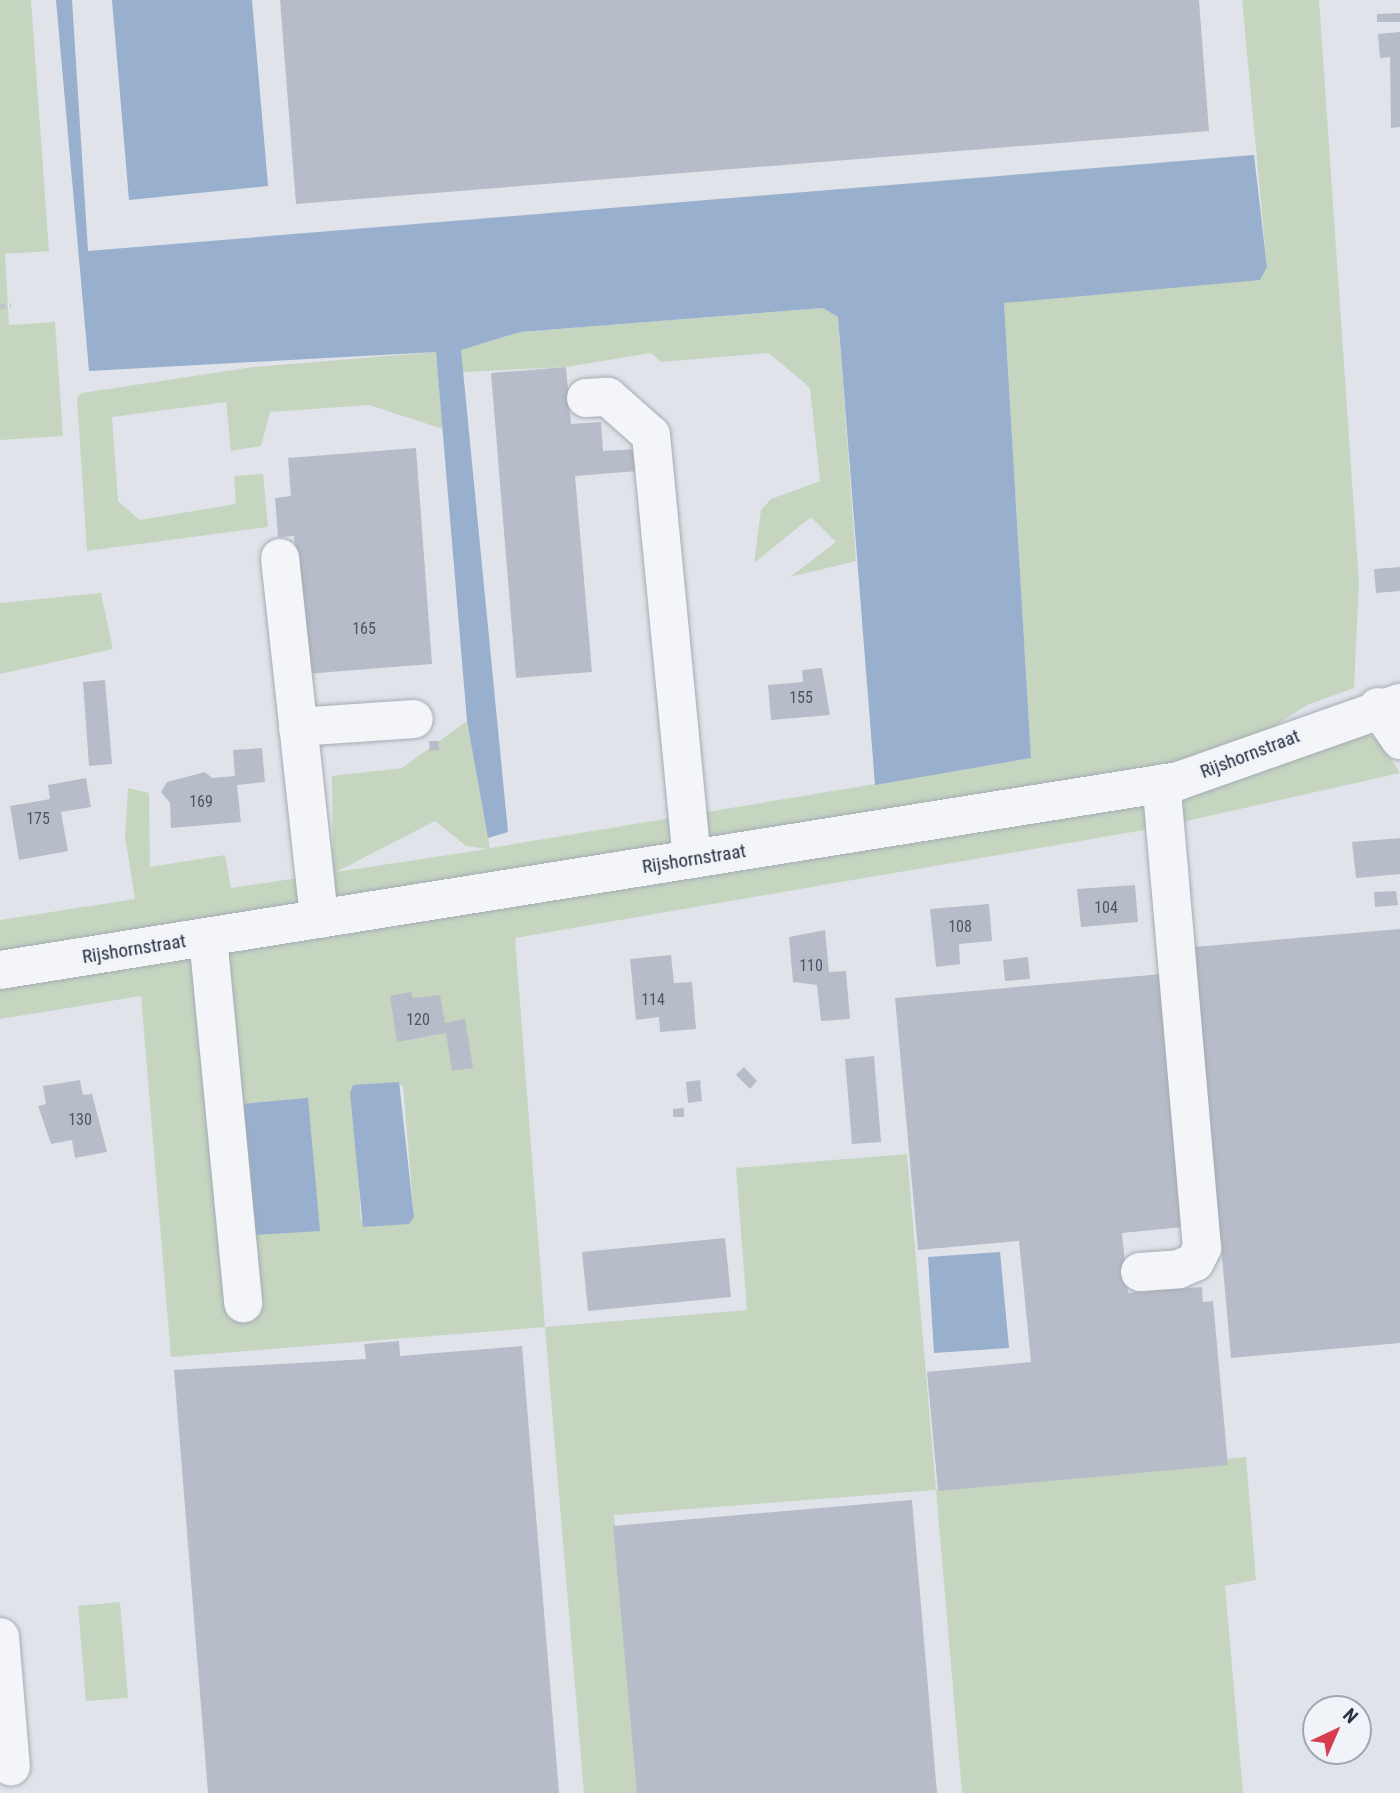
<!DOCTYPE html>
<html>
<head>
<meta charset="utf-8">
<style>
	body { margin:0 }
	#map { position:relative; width:1400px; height:1793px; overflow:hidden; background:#e0e4ea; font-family:"Roboto Condensed",sans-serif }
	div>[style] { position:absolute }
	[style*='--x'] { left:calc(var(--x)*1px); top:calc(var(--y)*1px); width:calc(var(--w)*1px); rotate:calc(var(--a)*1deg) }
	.green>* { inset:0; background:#c5d5c0 }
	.water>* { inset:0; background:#98b0cd }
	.building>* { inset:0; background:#b7bdc8 }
	.path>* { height:4.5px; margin-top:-2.25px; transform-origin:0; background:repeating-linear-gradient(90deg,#bec2c9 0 5px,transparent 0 10px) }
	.roads { filter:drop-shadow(0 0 2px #a5abb5) drop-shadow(0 0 2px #a5abb5) }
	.minor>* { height:38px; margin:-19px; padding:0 19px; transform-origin:19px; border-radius:19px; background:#f3f5f8 }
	span { translate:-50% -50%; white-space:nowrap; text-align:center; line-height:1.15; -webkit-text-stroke:7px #f0f3f7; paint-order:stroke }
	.number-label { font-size:16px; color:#4b5464 }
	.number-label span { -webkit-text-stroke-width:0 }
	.street-label { font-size:19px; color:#273143 }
	.north { position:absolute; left:1302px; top:1695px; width:70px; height:70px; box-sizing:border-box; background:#f0f3f7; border:2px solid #a0a5af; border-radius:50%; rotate:44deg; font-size:19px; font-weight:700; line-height:28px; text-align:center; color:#273143 }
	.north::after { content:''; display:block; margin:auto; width:24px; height:32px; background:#d83c4f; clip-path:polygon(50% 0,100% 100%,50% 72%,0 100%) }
</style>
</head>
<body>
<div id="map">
	<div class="green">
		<i style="clip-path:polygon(0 0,31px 0,49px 251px,5px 254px,9px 325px,55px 322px,63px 436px,0 440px)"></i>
		<i style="clip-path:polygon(evenodd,1242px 0,1319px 0,1359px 583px,1354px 688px,1307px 705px,1241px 748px,1175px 767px,0 951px,0 920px,135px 899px,125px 836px,128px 788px,149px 793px,150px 867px,225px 855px,231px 888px,333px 873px,332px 776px,402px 768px,467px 721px,490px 848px,1031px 758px,1004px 303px,1267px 267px,1242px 0,435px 821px,466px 846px,488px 849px,336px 872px,435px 821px)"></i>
		<i style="clip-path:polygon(823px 308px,838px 317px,856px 561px,790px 577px,836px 542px,811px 517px,754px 563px,761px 510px,771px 499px,820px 481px,810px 388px,769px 353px,661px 362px,651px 353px,566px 367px,463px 372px,460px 350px,520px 332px)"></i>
		<i style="clip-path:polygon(436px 352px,443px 429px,369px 405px,270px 412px,261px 446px,231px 451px,226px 402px,112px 417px,118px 501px,140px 520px,236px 504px,234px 476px,263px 474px,268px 527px,87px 551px,77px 398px,82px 393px,253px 367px)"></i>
		<i style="clip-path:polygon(101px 593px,113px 649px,0 674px,0 603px)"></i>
		<i style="clip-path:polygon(evenodd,1363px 732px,1380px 741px,1400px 773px,1156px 828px,515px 938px,545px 1327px,747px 1310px,736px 1168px,907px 1154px,936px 1490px,1246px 1457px,1256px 1580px,1225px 1586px,1243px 1793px,962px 1793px,936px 1490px,614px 1515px,640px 1793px,584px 1793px,545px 1327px,171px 1357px,141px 996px,0 1019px,0 981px,1218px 786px,1363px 732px,353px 1085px,403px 1085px,414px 1217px,361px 1220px,353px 1085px)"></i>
		<i style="clip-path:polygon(120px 1602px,128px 1698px,86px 1701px,78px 1606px)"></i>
	</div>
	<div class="water">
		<i style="clip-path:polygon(56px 0,72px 0,88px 251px,1254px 155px,1267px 267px,1260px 280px,1004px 303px,1031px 758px,875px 785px,838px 317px,823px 308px,520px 332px,461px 350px,508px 832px,488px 838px,467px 721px,436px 352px,89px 371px)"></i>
		<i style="clip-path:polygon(112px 0,252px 0,268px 186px,129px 200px)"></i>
		<i style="clip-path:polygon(399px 1082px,414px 1217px,409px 1224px,363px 1227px,350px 1093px,353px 1085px)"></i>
		<i style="clip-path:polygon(308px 1098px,320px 1231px,252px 1235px,241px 1104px)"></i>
		<i style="clip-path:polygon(1000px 1252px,1009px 1348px,934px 1353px,928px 1257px)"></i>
	</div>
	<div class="building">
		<i style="clip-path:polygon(280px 0,1199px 0,1209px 131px,296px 204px)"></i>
		<i style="clip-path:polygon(1400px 13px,1400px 22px,1377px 22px,1377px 14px)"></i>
		<i style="clip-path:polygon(1400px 32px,1400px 127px,1391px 128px,1390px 57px,1380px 58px,1378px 34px)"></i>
		<i style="clip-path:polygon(566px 367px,571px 424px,601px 422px,603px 451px,636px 449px,638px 471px,575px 476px,592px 672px,516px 678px,491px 373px)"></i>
		<i style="clip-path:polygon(416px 448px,432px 664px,305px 674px,294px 536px,278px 537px,275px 498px,291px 496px,288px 458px)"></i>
		<i style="clip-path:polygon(1400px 567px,1400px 591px,1376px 593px,1374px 569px)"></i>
		<i style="clip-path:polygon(822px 668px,830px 715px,771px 720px,768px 685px,803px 682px,802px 670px)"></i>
		<i style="clip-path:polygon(105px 680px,112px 764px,89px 766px,83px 682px)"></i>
		<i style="clip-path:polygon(429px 741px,438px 741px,439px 750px,430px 751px)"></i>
		<i style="clip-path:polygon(262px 748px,265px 782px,237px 785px,241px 822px,171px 828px,170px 803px,161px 792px,167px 782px,205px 772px,212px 778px,235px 776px,233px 750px)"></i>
		<i style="clip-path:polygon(86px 778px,91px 807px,61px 812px,68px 851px,19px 860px,10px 806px,50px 799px,48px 785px)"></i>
		<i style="clip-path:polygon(1400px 838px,1400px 874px,1356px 878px,1352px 842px)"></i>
		<i style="clip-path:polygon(1135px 885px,1138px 922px,1081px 927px,1077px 889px)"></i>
		<i style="clip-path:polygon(1396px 891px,1398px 905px,1375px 907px,1374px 892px)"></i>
		<i style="clip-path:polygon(989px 904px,992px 941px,959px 944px,960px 964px,936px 967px,930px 909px)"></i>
		<i style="clip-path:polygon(1400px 929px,1400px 1343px,1231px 1358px,1194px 947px)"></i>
		<i style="clip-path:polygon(825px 930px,829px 972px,846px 971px,850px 1019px,821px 1021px,817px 985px,793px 982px,789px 937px)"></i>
		<i style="clip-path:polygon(671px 955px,674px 983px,692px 982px,696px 1029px,660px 1032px,659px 1017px,636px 1020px,630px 959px)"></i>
		<i style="clip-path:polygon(1028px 957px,1030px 979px,1005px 981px,1003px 960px)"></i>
		<i style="clip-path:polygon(1173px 973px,1194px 1226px,1122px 1233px,1128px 1293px,1202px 1287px,1203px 1302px,1213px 1301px,1228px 1465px,938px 1491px,927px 1372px,1031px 1362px,1019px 1241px,918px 1250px,895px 998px)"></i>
		<i style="clip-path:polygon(411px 992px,413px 998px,440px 995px,445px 1023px,465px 1019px,473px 1068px,452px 1071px,446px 1033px,397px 1042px,390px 996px)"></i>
		<i style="clip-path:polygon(874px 1056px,881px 1142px,852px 1144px,845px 1059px)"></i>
		<i style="clip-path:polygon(744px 1067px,757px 1081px,750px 1089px,736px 1075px)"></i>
		<i style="clip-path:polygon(80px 1080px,83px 1095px,92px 1094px,107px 1152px,75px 1158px,72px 1140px,51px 1144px,38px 1106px,46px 1104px,43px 1086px)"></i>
		<i style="clip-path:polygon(700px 1080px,702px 1101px,688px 1103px,686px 1082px)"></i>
		<i style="clip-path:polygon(684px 1108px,684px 1117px,673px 1117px,673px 1109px)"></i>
		<i style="clip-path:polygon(725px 1238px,731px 1297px,588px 1311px,582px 1252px)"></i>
		<i style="clip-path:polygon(399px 1341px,400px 1356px,522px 1346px,559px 1793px,208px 1793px,174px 1370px,366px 1359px,364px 1344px)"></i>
		<i style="clip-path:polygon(912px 1500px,937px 1793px,637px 1793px,613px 1526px)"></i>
	</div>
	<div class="path">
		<i style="--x:0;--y:306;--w:11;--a:-5"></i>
	</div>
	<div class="roads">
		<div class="minor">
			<i style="--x:586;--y:398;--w:22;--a:-3"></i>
			<i style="--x:608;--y:397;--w:57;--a:41.5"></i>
			<i style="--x:651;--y:435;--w:426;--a:84.5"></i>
			<i style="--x:280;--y:558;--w:363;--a:83.8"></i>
			<i style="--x:1378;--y:707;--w:40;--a:56"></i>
			<i style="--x:298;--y:727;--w:116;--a:-3.9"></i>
			<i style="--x:208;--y:937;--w:368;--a:84.5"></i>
			<i style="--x:0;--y:970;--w:1193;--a:-9.11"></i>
			<i style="--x:1178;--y:781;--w:235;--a:-19.4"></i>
			<i style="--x:1140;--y:1272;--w:39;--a:-4"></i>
			<i style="--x:1179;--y:1269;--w:17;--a:-24"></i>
			<i style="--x:1195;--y:1262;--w:16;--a:-63"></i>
			<i style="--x:1202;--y:1248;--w:466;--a:-95"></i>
			<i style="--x:0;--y:1637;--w:130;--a:85.2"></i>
		</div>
	</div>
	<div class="number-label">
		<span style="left:364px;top:629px">165</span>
		<span style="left:801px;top:698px">155</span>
		<span style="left:201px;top:802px">169</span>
		<span style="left:38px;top:819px">175</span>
		<span style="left:1106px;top:908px">104</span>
		<span style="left:960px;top:927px">108</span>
		<span style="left:811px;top:966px">110</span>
		<span style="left:653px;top:1000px">114</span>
		<span style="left:418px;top:1020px">120</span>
		<span style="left:80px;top:1120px">130</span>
	</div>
	<div class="street-label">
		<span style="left:1250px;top:754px;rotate:-21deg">Rijshornstraat</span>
		<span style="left:694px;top:859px;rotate:-9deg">Rijshornstraat</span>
		<span style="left:134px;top:949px;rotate:-9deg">Rijshornstraat</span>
	</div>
	<div class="north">N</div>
</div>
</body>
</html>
